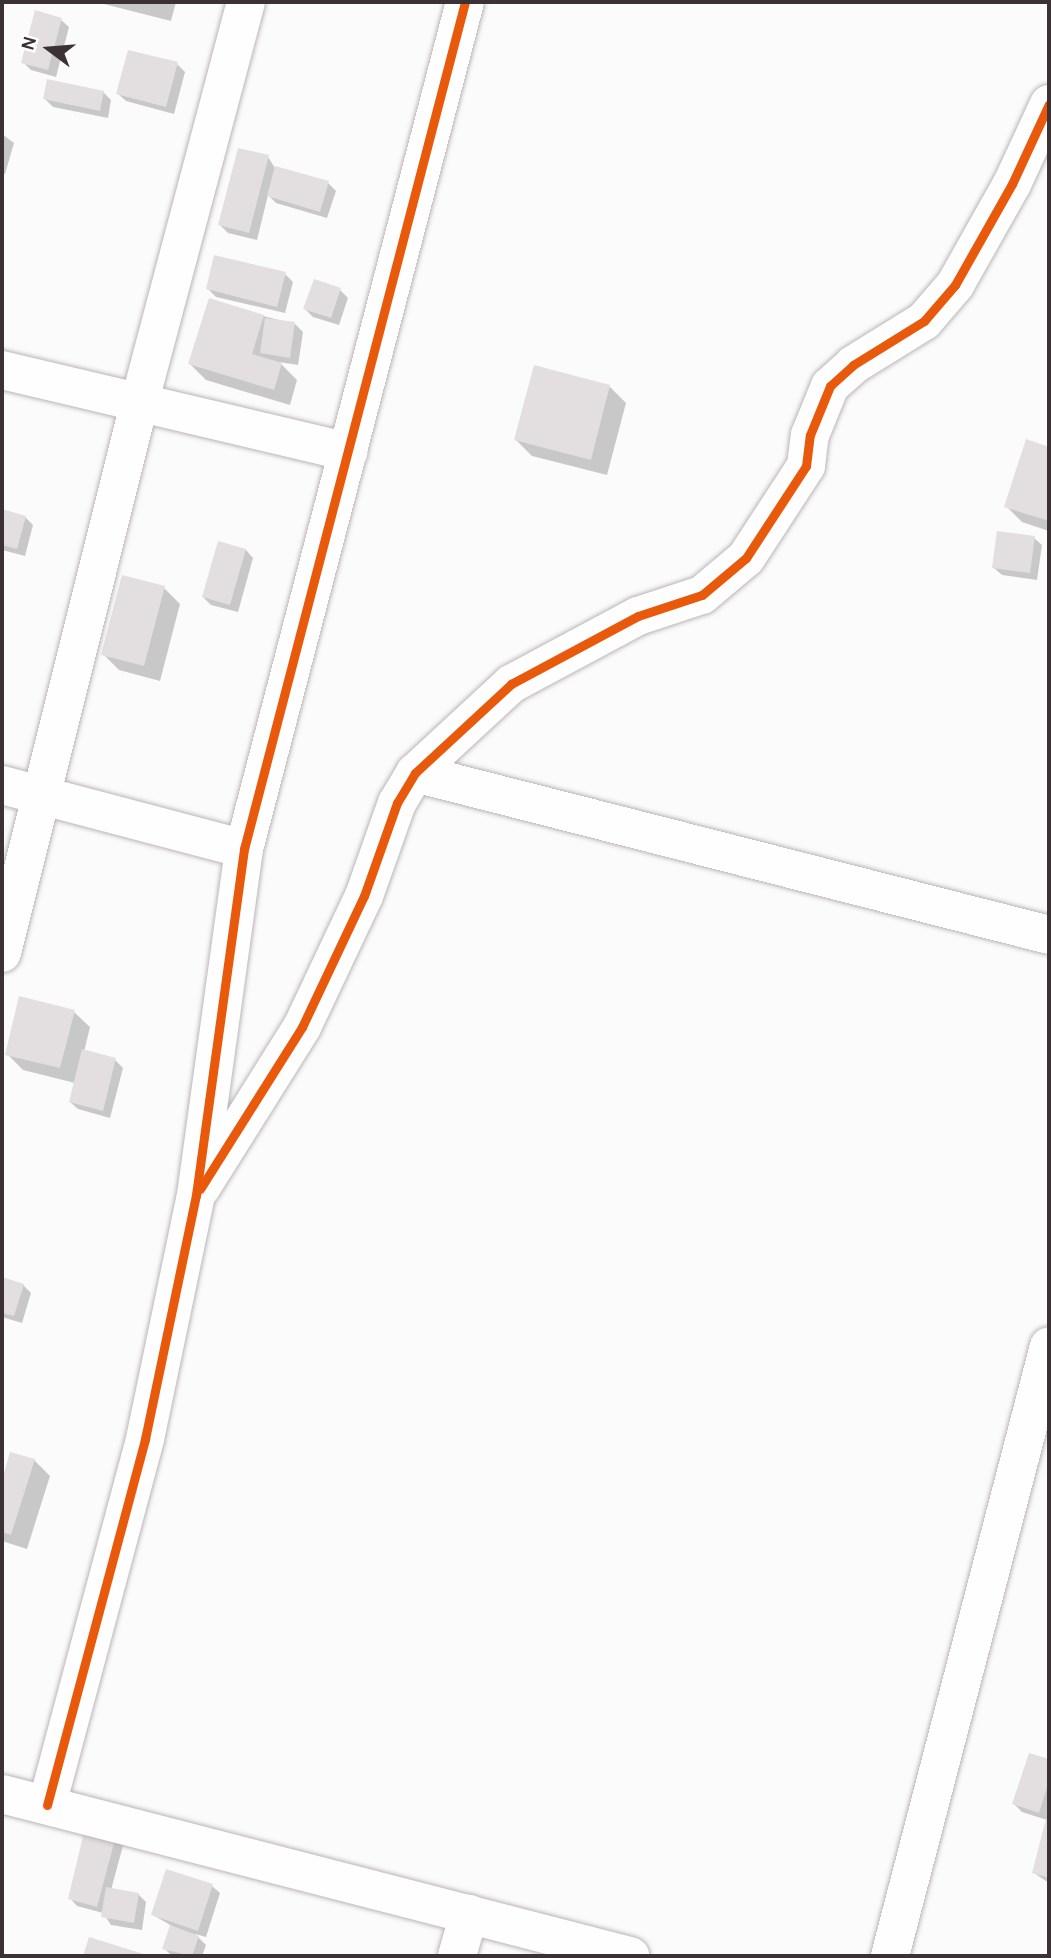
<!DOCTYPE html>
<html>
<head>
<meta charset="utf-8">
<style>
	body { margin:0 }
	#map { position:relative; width:1051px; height:1958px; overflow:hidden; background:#fbfbfb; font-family:Karla,sans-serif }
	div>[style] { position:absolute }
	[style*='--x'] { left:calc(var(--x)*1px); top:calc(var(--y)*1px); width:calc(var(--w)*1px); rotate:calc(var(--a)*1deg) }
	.shadow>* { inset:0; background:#0003 }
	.building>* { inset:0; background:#e3dee0 }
	.roads { filter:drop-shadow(0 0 2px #bab5b6) drop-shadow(0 0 2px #bab5b6) }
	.street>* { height:38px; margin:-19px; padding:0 19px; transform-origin:19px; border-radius:19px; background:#fefefe }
	.cycleway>* { height:9px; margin:-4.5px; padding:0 4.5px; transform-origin:4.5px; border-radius:4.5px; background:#e8590c }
	span { translate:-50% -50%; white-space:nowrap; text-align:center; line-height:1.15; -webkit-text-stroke:7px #fff; paint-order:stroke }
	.frame { position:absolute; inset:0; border:4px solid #3c3134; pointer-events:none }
	.north { position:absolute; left:14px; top:14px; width:70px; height:70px; -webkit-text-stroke:5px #fff; paint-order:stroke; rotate:286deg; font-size:19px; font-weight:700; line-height:28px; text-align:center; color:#3c3134 }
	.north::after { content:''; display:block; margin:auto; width:24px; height:32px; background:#3c3134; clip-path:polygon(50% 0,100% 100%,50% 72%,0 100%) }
</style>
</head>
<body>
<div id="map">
	<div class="shadow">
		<i style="clip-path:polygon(96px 2px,176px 2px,171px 21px)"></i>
		<i style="clip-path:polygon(61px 20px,69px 27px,56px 77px,31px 70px,23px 62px)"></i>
		<i style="clip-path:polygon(177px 64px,185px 72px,174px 114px,126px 101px,118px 94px)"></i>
		<i style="clip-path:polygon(103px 92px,111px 100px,108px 118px,53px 107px,45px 99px)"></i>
		<i style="clip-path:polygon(2px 134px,14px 143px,5px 174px,2px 173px)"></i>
		<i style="clip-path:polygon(268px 157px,275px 168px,328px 183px,336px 191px,327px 218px,276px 203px,268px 195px,257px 240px,228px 233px,220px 225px)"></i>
		<i style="clip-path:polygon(285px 274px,293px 282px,285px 313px,216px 297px,208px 289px)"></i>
		<i style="clip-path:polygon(340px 290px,348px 298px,339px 325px,313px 317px,305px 309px)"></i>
		<i style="clip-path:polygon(263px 316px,295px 324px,303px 332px,298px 365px,279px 362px,297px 380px,290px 405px,206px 380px,190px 364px)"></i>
		<i style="clip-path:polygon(610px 387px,626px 403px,607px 475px,532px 456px,516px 440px)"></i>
		<i style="clip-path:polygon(1027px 441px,1049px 449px,1049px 531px,1022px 522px,1006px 506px)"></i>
		<i style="clip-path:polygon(2px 511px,25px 517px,33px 525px,25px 556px,2px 550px)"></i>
		<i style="clip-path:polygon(1034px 538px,1042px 545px,1037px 580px,1002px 575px,994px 568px)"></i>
		<i style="clip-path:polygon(246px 550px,253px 558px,238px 612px,211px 605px,203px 597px)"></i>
		<i style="clip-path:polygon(164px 588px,180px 604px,160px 681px,119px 670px,103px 654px)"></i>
		<i style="clip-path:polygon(74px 1012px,90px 1027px,84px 1052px,115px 1060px,123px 1068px,110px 1118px,78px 1109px,70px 1102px,75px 1083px,23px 1070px,7px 1054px)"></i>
		<i style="clip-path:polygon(2px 1279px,23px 1285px,31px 1293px,22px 1323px,2px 1317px)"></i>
		<i style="clip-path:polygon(11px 1454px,34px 1460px,50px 1476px,27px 1549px,2px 1541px,2px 1486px)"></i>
		<i style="clip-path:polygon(1030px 1755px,1049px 1761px,1047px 1820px,1022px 1812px,1014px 1804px)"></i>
		<i style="clip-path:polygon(1047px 1821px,1049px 1822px,1049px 1883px,1034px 1873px)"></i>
		<i style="clip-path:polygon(88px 1826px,124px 1842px,111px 1890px,138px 1894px,146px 1902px,142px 1930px,111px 1925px,103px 1913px,77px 1906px,70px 1898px)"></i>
		<i style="clip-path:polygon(212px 1886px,220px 1893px,206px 1937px,195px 1934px,206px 1945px,202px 1956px,172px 1956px,164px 1948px,172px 1926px,153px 1915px)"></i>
	</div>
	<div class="building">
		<i style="clip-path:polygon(35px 10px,62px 18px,48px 70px,21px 63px)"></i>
		<i style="clip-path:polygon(128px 50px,178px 62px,166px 107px,116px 94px)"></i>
		<i style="clip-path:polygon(47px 79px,104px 91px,100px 111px,43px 99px)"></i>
		<i style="clip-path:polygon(238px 148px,269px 155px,249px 233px,218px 225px)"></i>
		<i style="clip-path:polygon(275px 166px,329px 181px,320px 212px,267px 196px)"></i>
		<i style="clip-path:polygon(214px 255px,286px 272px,277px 307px,206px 289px)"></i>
		<i style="clip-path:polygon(314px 279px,341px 288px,331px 318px,303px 309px)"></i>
		<i style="clip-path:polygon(209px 298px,264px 315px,252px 354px,282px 363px,274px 390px,188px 364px)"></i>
		<i style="clip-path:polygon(265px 318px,295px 322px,290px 358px,260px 353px)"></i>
		<i style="clip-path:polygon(534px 365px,610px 385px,591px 460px,514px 440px)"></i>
		<i style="clip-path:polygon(1026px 439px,1049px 447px,1049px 521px,1004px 507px)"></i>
		<i style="clip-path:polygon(2px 509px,26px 516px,17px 549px,2px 545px)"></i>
		<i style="clip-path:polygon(997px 531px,1035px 536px,1030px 573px,992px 568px)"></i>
		<i style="clip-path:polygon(218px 541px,246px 549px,230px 605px,202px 597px)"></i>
		<i style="clip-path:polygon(122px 575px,165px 586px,144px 666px,101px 655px)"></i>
		<i style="clip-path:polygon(19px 996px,75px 1010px,60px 1068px,5px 1055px)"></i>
		<i style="clip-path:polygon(82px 1049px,116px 1058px,103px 1111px,69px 1102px)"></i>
		<i style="clip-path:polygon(2px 1277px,24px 1284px,14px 1316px,2px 1313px)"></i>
		<i style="clip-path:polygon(10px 1452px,35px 1459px,11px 1535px,2px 1532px,2px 1480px)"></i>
		<i style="clip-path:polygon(1029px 1753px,1049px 1759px,1049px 1781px,1039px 1813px,1012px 1804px)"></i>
		<i style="clip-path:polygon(1046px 1819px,1049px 1820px,1049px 1878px,1032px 1873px)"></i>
		<i style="clip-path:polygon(86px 1824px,117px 1832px,97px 1907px,68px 1899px)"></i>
		<i style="clip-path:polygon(166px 1869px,213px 1884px,198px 1931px,151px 1915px)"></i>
		<i style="clip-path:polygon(106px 1887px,139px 1893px,134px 1923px,101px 1917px)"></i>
		<i style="clip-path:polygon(170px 1925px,199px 1936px,192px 1956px,162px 1949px)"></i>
		<i style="clip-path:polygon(89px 1937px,150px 1956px,83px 1956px)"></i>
	</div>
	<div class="roads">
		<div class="street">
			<i style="--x:2;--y:370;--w:356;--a:13.3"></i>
			<i style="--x:415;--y:773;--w:654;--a:14.33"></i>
			<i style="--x:2;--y:785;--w:250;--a:14.8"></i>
			<i style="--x:2;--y:953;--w:566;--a:-75.99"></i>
			<i style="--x:139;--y:404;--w:416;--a:-75.1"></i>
			<i style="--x:201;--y:1188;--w:190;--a:-57.9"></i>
			<i style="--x:302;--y:1027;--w:145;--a:-64.7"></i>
			<i style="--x:364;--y:896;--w:99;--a:-70.5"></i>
			<i style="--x:397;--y:803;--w:35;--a:-59"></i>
			<i style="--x:415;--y:773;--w:131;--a:-42.8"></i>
			<i style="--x:511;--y:684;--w:144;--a:-28.2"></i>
			<i style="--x:638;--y:616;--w:67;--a:-18.2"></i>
			<i style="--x:702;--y:595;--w:57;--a:-40.1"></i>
			<i style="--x:746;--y:558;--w:110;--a:-56.9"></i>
			<i style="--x:806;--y:466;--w:31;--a:-83"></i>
			<i style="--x:810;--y:435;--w:53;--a:-67.8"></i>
			<i style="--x:830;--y:386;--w:31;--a:-42"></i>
			<i style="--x:853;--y:365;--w:84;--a:-31.8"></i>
			<i style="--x:924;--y:321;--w:48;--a:-49.3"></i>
			<i style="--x:955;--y:285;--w:116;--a:-60.6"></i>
			<i style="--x:1012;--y:184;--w:88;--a:-65.2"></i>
			<i style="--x:2;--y:1794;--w:649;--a:14.46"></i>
			<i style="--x:47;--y:1805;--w:379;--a:-75"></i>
			<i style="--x:145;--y:1439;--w:249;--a:-78.2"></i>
			<i style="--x:196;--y:1195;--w:349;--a:-82.1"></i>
			<i style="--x:244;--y:849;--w:875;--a:-75.38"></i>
			<i style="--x:457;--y:1956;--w:44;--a:-74.1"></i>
			<i style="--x:890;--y:1956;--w:630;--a:-75.39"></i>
		</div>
	</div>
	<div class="cycleway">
		<i style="--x:200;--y:1189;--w:191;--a:-57.8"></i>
		<i style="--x:302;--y:1027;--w:145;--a:-64.7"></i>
		<i style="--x:364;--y:896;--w:99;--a:-70.5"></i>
		<i style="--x:397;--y:803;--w:35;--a:-59"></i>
		<i style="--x:415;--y:773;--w:131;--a:-42.8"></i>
		<i style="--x:511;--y:684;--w:144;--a:-28.2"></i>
		<i style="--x:638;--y:616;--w:67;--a:-18.2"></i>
		<i style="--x:702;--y:595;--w:57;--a:-40.1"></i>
		<i style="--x:746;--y:558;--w:110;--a:-56.9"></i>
		<i style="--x:806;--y:466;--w:31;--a:-83"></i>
		<i style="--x:810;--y:435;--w:53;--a:-67.8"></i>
		<i style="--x:830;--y:386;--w:31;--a:-42"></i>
		<i style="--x:853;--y:365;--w:84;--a:-31.8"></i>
		<i style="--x:924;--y:321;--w:48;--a:-49.3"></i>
		<i style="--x:955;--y:285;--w:116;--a:-60.6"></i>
		<i style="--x:1012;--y:184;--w:88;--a:-65.2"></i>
		<i style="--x:47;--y:1805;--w:379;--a:-75"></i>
		<i style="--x:145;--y:1439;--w:249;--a:-78.2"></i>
		<i style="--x:196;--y:1195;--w:349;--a:-82.1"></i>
		<i style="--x:244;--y:849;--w:875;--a:-75.38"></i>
	</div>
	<div class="frame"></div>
	<div class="north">N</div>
</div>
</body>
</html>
